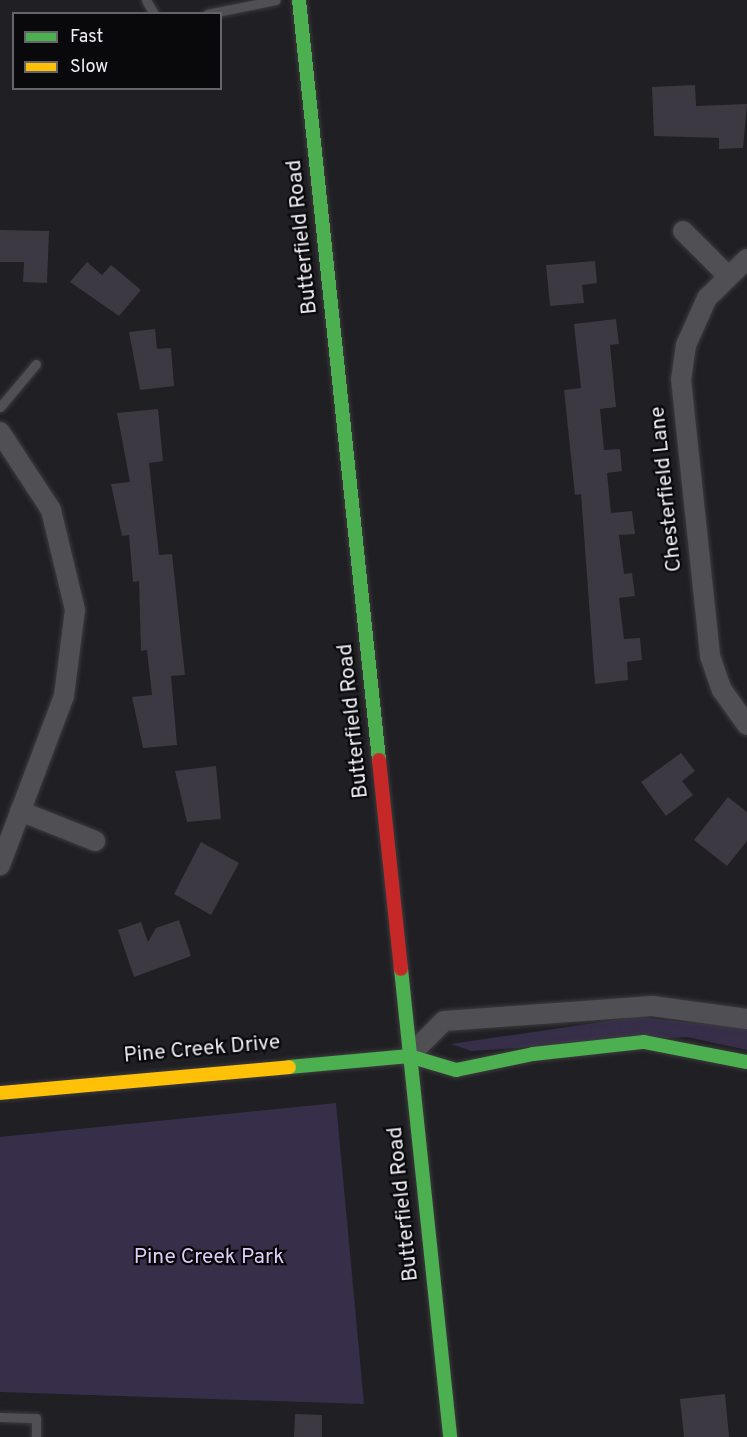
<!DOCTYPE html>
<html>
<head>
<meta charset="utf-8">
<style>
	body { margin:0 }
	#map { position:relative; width:747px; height:1437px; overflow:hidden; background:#201f23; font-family:Overpass,sans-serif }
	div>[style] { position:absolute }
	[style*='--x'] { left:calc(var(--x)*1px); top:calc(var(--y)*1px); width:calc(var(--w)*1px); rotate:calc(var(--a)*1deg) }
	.green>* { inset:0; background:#372e4a }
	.building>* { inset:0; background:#3c3942 }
	.roads { filter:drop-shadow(0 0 2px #3c3b3e) drop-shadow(0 0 2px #3c3b3e) }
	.lane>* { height:9px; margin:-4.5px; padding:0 4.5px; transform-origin:4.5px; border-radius:4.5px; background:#504f53 }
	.street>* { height:20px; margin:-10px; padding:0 10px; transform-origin:10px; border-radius:10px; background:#504f53 }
	.fast>* { height:14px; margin:-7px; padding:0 7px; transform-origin:7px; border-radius:7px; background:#4caf50 }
	.slow>* { height:14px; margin:-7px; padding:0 7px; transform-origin:7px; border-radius:7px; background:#ffc107 }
	.jam>* { height:14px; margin:-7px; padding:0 7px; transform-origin:7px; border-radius:7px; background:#c62828 }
	span { translate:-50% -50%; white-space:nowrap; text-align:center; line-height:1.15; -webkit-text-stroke:4.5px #09080b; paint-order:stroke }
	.street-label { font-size:21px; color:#f0eff4 }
	.park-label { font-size:21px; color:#dccff9 }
	.legend { position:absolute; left:12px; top:12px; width:210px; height:78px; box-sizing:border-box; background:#09080b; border:2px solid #656468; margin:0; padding:8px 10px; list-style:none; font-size:18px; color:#f0eff4 }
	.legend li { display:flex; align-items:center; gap:12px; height:30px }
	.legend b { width:30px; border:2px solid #656468 }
</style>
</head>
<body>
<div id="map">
	<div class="green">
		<i style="clip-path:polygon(635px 1017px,747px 1028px,747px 1050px,687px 1037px,471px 1051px,451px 1044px)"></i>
		<i style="clip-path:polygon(336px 1103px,364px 1404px,0 1392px,0 1137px)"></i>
	</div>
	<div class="building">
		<i style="clip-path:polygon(695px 85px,696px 106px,747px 104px,743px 148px,719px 149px,719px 138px,654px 136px,652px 87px)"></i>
		<i style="clip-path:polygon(0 230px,49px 231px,47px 283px,23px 282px,24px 262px,0 262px)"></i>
		<i style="clip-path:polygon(595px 261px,597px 283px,582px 285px,584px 303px,550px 306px,546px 265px)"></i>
		<i style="clip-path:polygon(87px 262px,102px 275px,111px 265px,141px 290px,119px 316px,70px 282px)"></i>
		<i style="clip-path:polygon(616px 319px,619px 344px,610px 345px,616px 407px,600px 409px,604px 450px,620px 449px,622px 471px,607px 473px,611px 513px,632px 511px,635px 534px,619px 535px,624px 574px,632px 573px,635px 596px,619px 598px,624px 639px,640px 638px,642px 660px,627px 662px,628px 680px,595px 684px,581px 494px,575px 495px,564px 390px,581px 388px,574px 324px)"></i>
		<i style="clip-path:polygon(155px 329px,157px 349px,171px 348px,174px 386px,140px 390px,129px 332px)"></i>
		<i style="clip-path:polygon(158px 409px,163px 461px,149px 463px,159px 555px,172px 554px,185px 675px,171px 676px,177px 745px,143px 748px,132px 697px,152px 695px,147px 650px,141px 651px,139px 581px,133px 582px,129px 535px,122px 536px,111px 484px,130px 482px,117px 413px)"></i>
		<i style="clip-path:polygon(681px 753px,695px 771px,682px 781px,693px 795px,666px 816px,641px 782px)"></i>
		<i style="clip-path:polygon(216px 766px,221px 819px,187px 822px,175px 771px)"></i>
		<i style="clip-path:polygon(728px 797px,747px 812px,747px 841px,727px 866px,694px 840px)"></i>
		<i style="clip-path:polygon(201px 842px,239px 863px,211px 915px,174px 894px)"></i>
		<i style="clip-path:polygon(179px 920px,191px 956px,134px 977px,118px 930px,141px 922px,148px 942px,156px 928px)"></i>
		<i style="clip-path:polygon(725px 1394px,729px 1437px,684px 1437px,680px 1399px)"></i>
		<i style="clip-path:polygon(295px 1414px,322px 1415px,322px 1437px,294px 1437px)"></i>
	</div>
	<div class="roads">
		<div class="lane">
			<i style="--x:146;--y:0;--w:16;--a:60"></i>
			<i style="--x:207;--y:14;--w:70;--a:-11.5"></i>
			<i style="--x:0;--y:407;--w:56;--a:-50.1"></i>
			<i style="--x:0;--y:1417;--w:36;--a:2"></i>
			<i style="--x:36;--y:1418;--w:19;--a:90"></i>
		</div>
		<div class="street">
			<i style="--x:683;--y:231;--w:62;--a:45"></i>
			<i style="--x:747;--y:259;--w:56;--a:135.7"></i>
			<i style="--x:707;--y:298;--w:51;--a:114.1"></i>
			<i style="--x:686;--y:345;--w:34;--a:98"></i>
			<i style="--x:681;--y:379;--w:279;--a:84"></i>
			<i style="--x:710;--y:656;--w:36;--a:71"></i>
			<i style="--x:722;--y:690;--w:43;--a:54.5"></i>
			<i style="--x:0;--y:432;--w:93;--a:56.8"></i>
			<i style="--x:51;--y:510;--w:103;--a:76.5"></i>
			<i style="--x:75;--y:610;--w:87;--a:97.3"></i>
			<i style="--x:64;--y:696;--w:181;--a:110.7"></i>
			<i style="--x:20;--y:811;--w:81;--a:21.8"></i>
			<i style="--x:409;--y:1056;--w:49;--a:-45"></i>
			<i style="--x:444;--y:1021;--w:209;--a:-4.1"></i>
			<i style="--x:652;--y:1006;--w:96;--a:7.8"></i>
		</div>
		<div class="fast">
			<i style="--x:299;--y:0;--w:764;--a:83.99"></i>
			<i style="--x:401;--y:969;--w:471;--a:84"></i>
			<i style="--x:289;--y:1067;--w:121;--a:-5.2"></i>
			<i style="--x:409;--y:1056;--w:49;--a:16.6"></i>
			<i style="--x:456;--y:1070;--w:79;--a:-11.7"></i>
			<i style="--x:533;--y:1054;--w:112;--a:-6.2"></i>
			<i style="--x:644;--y:1042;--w:105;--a:11"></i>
		</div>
		<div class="slow">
			<i style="--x:0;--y:1093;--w:290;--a:-5.1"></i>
		</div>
		<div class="jam">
			<i style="--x:379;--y:760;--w:210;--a:84"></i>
		</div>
	</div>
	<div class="street-label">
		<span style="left:303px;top:237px;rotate:-96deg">Butterfield Road</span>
		<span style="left:667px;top:489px;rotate:-96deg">Chesterfield Lane</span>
		<span style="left:354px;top:721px;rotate:-96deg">Butterfield Road</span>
		<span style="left:202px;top:1050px;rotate:-5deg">Pine Creek Drive</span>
		<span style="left:404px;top:1204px;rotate:-96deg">Butterfield Road</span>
	</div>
	<div class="park-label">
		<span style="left:209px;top:1258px">Pine Creek Park</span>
	</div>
	<ul class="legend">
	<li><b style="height:8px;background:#4caf50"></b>Fast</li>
	<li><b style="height:8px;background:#ffc107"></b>Slow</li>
	</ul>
</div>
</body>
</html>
